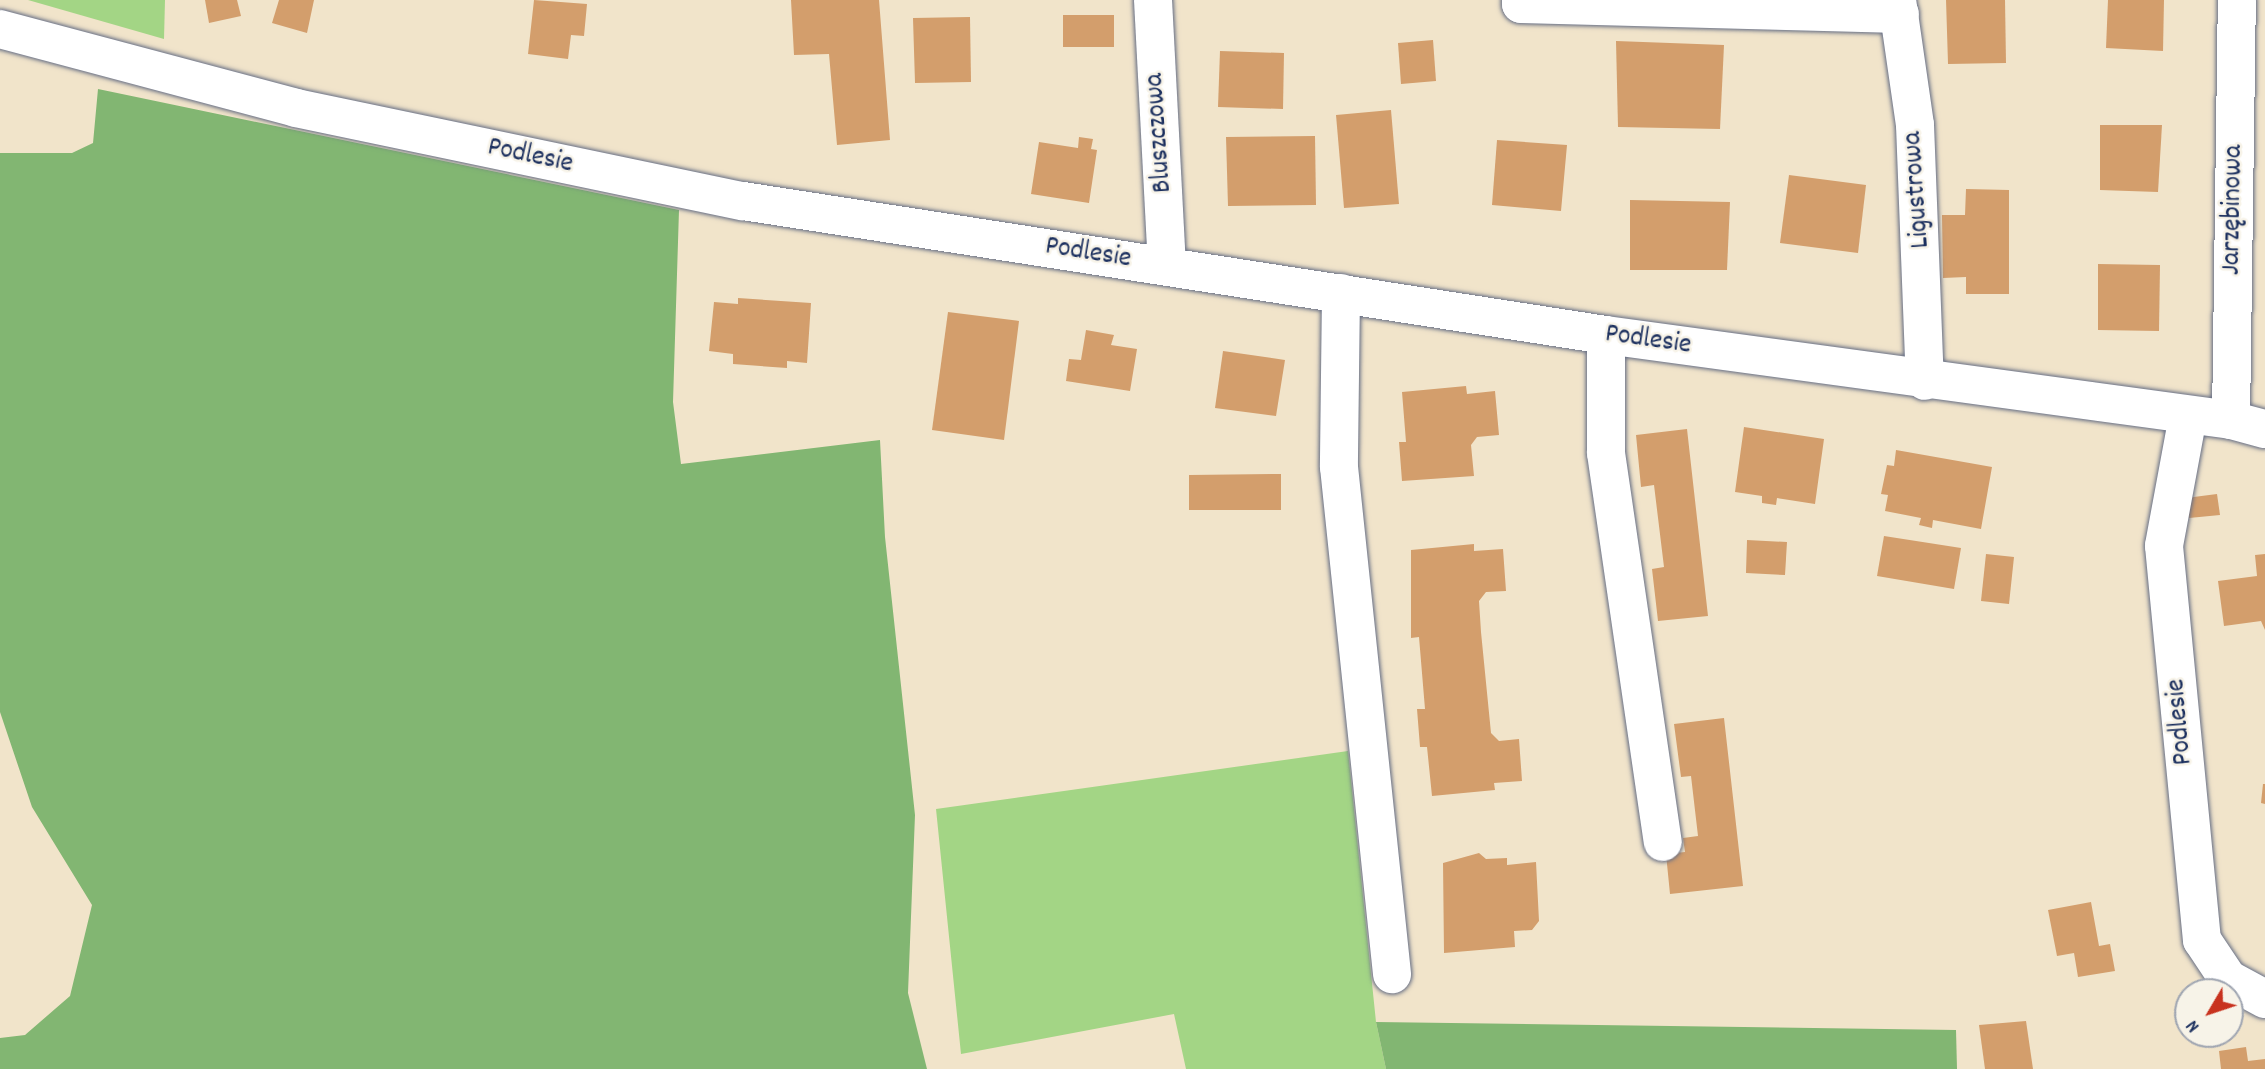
<!DOCTYPE html>
<html>
<head>
<meta charset="utf-8">
<style>
	body { margin:0 }
	#map { position:relative; width:2265px; height:1069px; overflow:hidden; background:#f1e4ca; font-family:Dekko,sans-serif }
	div>[style] { position:absolute }
	[style*='--x'] { left:calc(var(--x)*1px); top:calc(var(--y)*1px); width:calc(var(--w)*1px); rotate:calc(var(--a)*1deg) }
	.green>* { inset:0; background:#a3d585 }
	.forest>* { inset:0; background:#82b672 }
	.building>* { inset:0; background:#d39e6c }
	.roads { filter:drop-shadow(0 0 2px #666e84) drop-shadow(0 0 2px #666e84) }
	.minor>* { height:38px; margin:-19px; padding:0 19px; transform-origin:19px; border-radius:19px; background:#fff }
	span { translate:-50% -50%; white-space:nowrap; text-align:center; line-height:1.15; -webkit-text-stroke:5px #f7f3e8; paint-order:stroke }
	.street-label { font-size:28px; color:#1b2f5e }
	.north { position:absolute; left:2174px; top:978px; width:70px; height:70px; box-sizing:border-box; background:#f7f3e8; border:2px solid #9fa5b1; border-radius:50%; rotate:231deg; font-size:19px; font-weight:700; line-height:28px; text-align:center; color:#1b2f5e }
	.north::after { content:''; display:block; margin:auto; width:24px; height:32px; background:#c8321e; clip-path:polygon(50% 0,100% 100%,50% 72%,0 100%) }
</style>
</head>
<body>
<div id="map">
	<div class="green">
		<i style="clip-path:polygon(28px 0,165px 0,164px 39px)"></i>
		<i style="clip-path:polygon(1348px 751px,1376px 1022px,1386px 1069px,1186px 1069px,1174px 1014px,961px 1054px,936px 809px)"></i>
	</div>
	<div class="forest">
		<i style="clip-path:polygon(98px 89px,679px 210px,673px 402px,681px 464px,880px 440px,885px 537px,915px 815px,908px 993px,927px 1069px,0 1069px,0 1038px,25px 1035px,70px 996px,92px 905px,32px 807px,0 712px,0 153px,72px 153px,93px 143px)"></i>
		<i style="clip-path:polygon(1376px 1022px,1956px 1030px,1957px 1069px,1386px 1069px)"></i>
	</div>
	<div class="building">
		<i style="clip-path:polygon(205px 0,237px 0,241px 16px,209px 23px)"></i>
		<i style="clip-path:polygon(279px 0,314px 0,307px 33px,272px 23px)"></i>
		<i style="clip-path:polygon(534px 0,587px 4px,584px 36px,571px 35px,568px 59px,528px 54px)"></i>
		<i style="clip-path:polygon(791px 0,879px 0,890px 140px,837px 145px,829px 54px,794px 55px)"></i>
		<i style="clip-path:polygon(1946px 0,2005px 0,2006px 63px,1948px 64px)"></i>
		<i style="clip-path:polygon(2108px 0,2164px 0,2163px 51px,2106px 48px)"></i>
		<i style="clip-path:polygon(1063px 15px,1114px 15px,1114px 47px,1063px 47px)"></i>
		<i style="clip-path:polygon(970px 17px,971px 82px,915px 83px,913px 18px)"></i>
		<i style="clip-path:polygon(1433px 40px,1436px 81px,1401px 84px,1398px 43px)"></i>
		<i style="clip-path:polygon(1616px 41px,1724px 45px,1720px 129px,1618px 127px)"></i>
		<i style="clip-path:polygon(1220px 51px,1284px 53px,1283px 109px,1218px 107px)"></i>
		<i style="clip-path:polygon(1391px 110px,1399px 204px,1344px 208px,1336px 115px)"></i>
		<i style="clip-path:polygon(2100px 125px,2162px 125px,2158px 192px,2100px 190px)"></i>
		<i style="clip-path:polygon(1315px 136px,1316px 205px,1228px 206px,1226px 137px)"></i>
		<i style="clip-path:polygon(1079px 137px,1093px 139px,1091px 149px,1097px 150px,1089px 203px,1031px 194px,1039px 142px,1078px 148px)"></i>
		<i style="clip-path:polygon(1497px 140px,1567px 145px,1561px 211px,1492px 205px)"></i>
		<i style="clip-path:polygon(1789px 175px,1866px 185px,1858px 253px,1780px 243px)"></i>
		<i style="clip-path:polygon(1966px 189px,2009px 190px,2009px 294px,1966px 294px,1966px 277px,1943px 278px,1942px 215px,1965px 215px)"></i>
		<i style="clip-path:polygon(1630px 200px,1730px 202px,1727px 270px,1630px 270px)"></i>
		<i style="clip-path:polygon(2098px 264px,2160px 265px,2159px 331px,2098px 330px)"></i>
		<i style="clip-path:polygon(738px 298px,811px 303px,807px 363px,787px 361px,787px 368px,733px 364px,733px 354px,709px 351px,714px 302px,738px 304px)"></i>
		<i style="clip-path:polygon(948px 312px,1019px 321px,1004px 440px,932px 430px)"></i>
		<i style="clip-path:polygon(1086px 330px,1114px 335px,1111px 345px,1137px 349px,1130px 391px,1066px 381px,1069px 359px,1081px 360px)"></i>
		<i style="clip-path:polygon(1223px 351px,1285px 360px,1276px 416px,1215px 408px)"></i>
		<i style="clip-path:polygon(1466px 386px,1467px 394px,1495px 391px,1499px 435px,1477px 437px,1471px 445px,1474px 476px,1402px 481px,1399px 442px,1406px 442px,1402px 392px)"></i>
		<i style="clip-path:polygon(1744px 427px,1824px 439px,1815px 504px,1777px 498px,1776px 505px,1762px 503px,1762px 496px,1735px 492px)"></i>
		<i style="clip-path:polygon(1687px 429px,1708px 616px,1658px 621px,1652px 569px,1664px 567px,1654px 485px,1641px 487px,1636px 435px)"></i>
		<i style="clip-path:polygon(1896px 450px,1992px 467px,1981px 529px,1933px 520px,1932px 528px,1919px 525px,1921px 518px,1885px 511px,1888px 495px,1881px 494px,1887px 465px,1894px 466px)"></i>
		<i style="clip-path:polygon(1281px 474px,1281px 510px,1189px 510px,1189px 475px)"></i>
		<i style="clip-path:polygon(2217px 494px,2220px 515px,2189px 518px,2186px 498px)"></i>
		<i style="clip-path:polygon(1884px 536px,1961px 548px,1954px 589px,1877px 576px)"></i>
		<i style="clip-path:polygon(1747px 540px,1787px 542px,1785px 575px,1746px 573px)"></i>
		<i style="clip-path:polygon(1474px 544px,1474px 551px,1503px 549px,1506px 591px,1486px 592px,1479px 601px,1481px 632px,1491px 733px,1499px 741px,1519px 739px,1522px 781px,1494px 783px,1495px 790px,1432px 796px,1427px 747px,1420px 747px,1417px 709px,1425px 709px,1419px 637px,1411px 638px,1411px 550px)"></i>
		<i style="clip-path:polygon(1986px 554px,2014px 557px,2009px 604px,1981px 601px)"></i>
		<i style="clip-path:polygon(2265px 554px,2265px 630px,2261px 621px,2224px 626px,2218px 581px,2257px 576px,2255px 555px)"></i>
		<i style="clip-path:polygon(1724px 718px,1743px 886px,1670px 894px,1666px 854px,1685px 852px,1683px 838px,1698px 836px,1691px 776px,1681px 777px,1674px 724px)"></i>
		<i style="clip-path:polygon(2263px 784px,2265px 784px,2265px 804px,2261px 803px)"></i>
		<i style="clip-path:polygon(1479px 853px,1486px 859px,1507px 858px,1507px 865px,1536px 862px,1539px 921px,1532px 930px,1514px 931px,1515px 947px,1444px 953px,1443px 863px)"></i>
		<i style="clip-path:polygon(2091px 902px,2099px 946px,2110px 944px,2115px 971px,2078px 977px,2074px 953px,2057px 956px,2048px 910px)"></i>
		<i style="clip-path:polygon(2026px 1021px,2033px 1069px,1985px 1069px,1979px 1025px)"></i>
		<i style="clip-path:polygon(2246px 1047px,2248px 1061px,2265px 1059px,2265px 1069px,2221px 1069px,2219px 1051px)"></i>
	</div>
	<div class="roads">
		<div class="minor">
			<i style="--x:1153;--y:0;--w:266;--a:87"></i>
			<i style="--x:1521;--y:0;--w:4;--a:90"></i>
			<i style="--x:1521;--y:4;--w:379;--a:1.5"></i>
			<i style="--x:1897;--y:0;--w:126;--a:81.8"></i>
			<i style="--x:1915;--y:125;--w:256;--a:87.8"></i>
			<i style="--x:0;--y:29;--w:306;--a:14.9"></i>
			<i style="--x:296;--y:108;--w:457;--a:11.8"></i>
			<i style="--x:743;--y:201;--w:873;--a:8.83"></i>
			<i style="--x:1606;--y:335;--w:631;--a:7.74"></i>
			<i style="--x:2231;--y:420;--w:35;--a:15"></i>
			<i style="--x:1341;--y:293;--w:174;--a:90.7"></i>
			<i style="--x:1339;--y:467;--w:510;--a:84.03"></i>
			<i style="--x:1606;--y:335;--w:118;--a:90"></i>
			<i style="--x:1606;--y:453;--w:393;--a:81.7"></i>
			<i style="--x:2188;--y:416;--w:132;--a:100.5"></i>
			<i style="--x:2164;--y:546;--w:396;--a:84.5"></i>
			<i style="--x:2202;--y:940;--w:47;--a:56.3"></i>
			<i style="--x:2228;--y:979;--w:42;--a:28.4"></i>
			<i style="--x:2231;--y:420;--w:420;--a:-89.2"></i>
		</div>
	</div>
	<div class="street-label">
		<span style="left:1160px;top:133px;rotate:-94deg">Bluszczowa</span>
		<span style="left:530px;top:157px;rotate:12deg">Podlesie</span>
		<span style="left:1918px;top:190px;rotate:-94deg">Ligustrowa</span>
		<span style="left:2234px;top:210px;rotate:-89deg">Jarzębinowa</span>
		<span style="left:1088px;top:254px;rotate:9deg">Podlesie</span>
		<span style="left:1648px;top:341px;rotate:8deg">Podlesie</span>
		<span style="left:2181px;top:722px;rotate:-95deg">Podlesie</span>
	</div>
	<div class="north">N</div>
</div>
</body>
</html>
